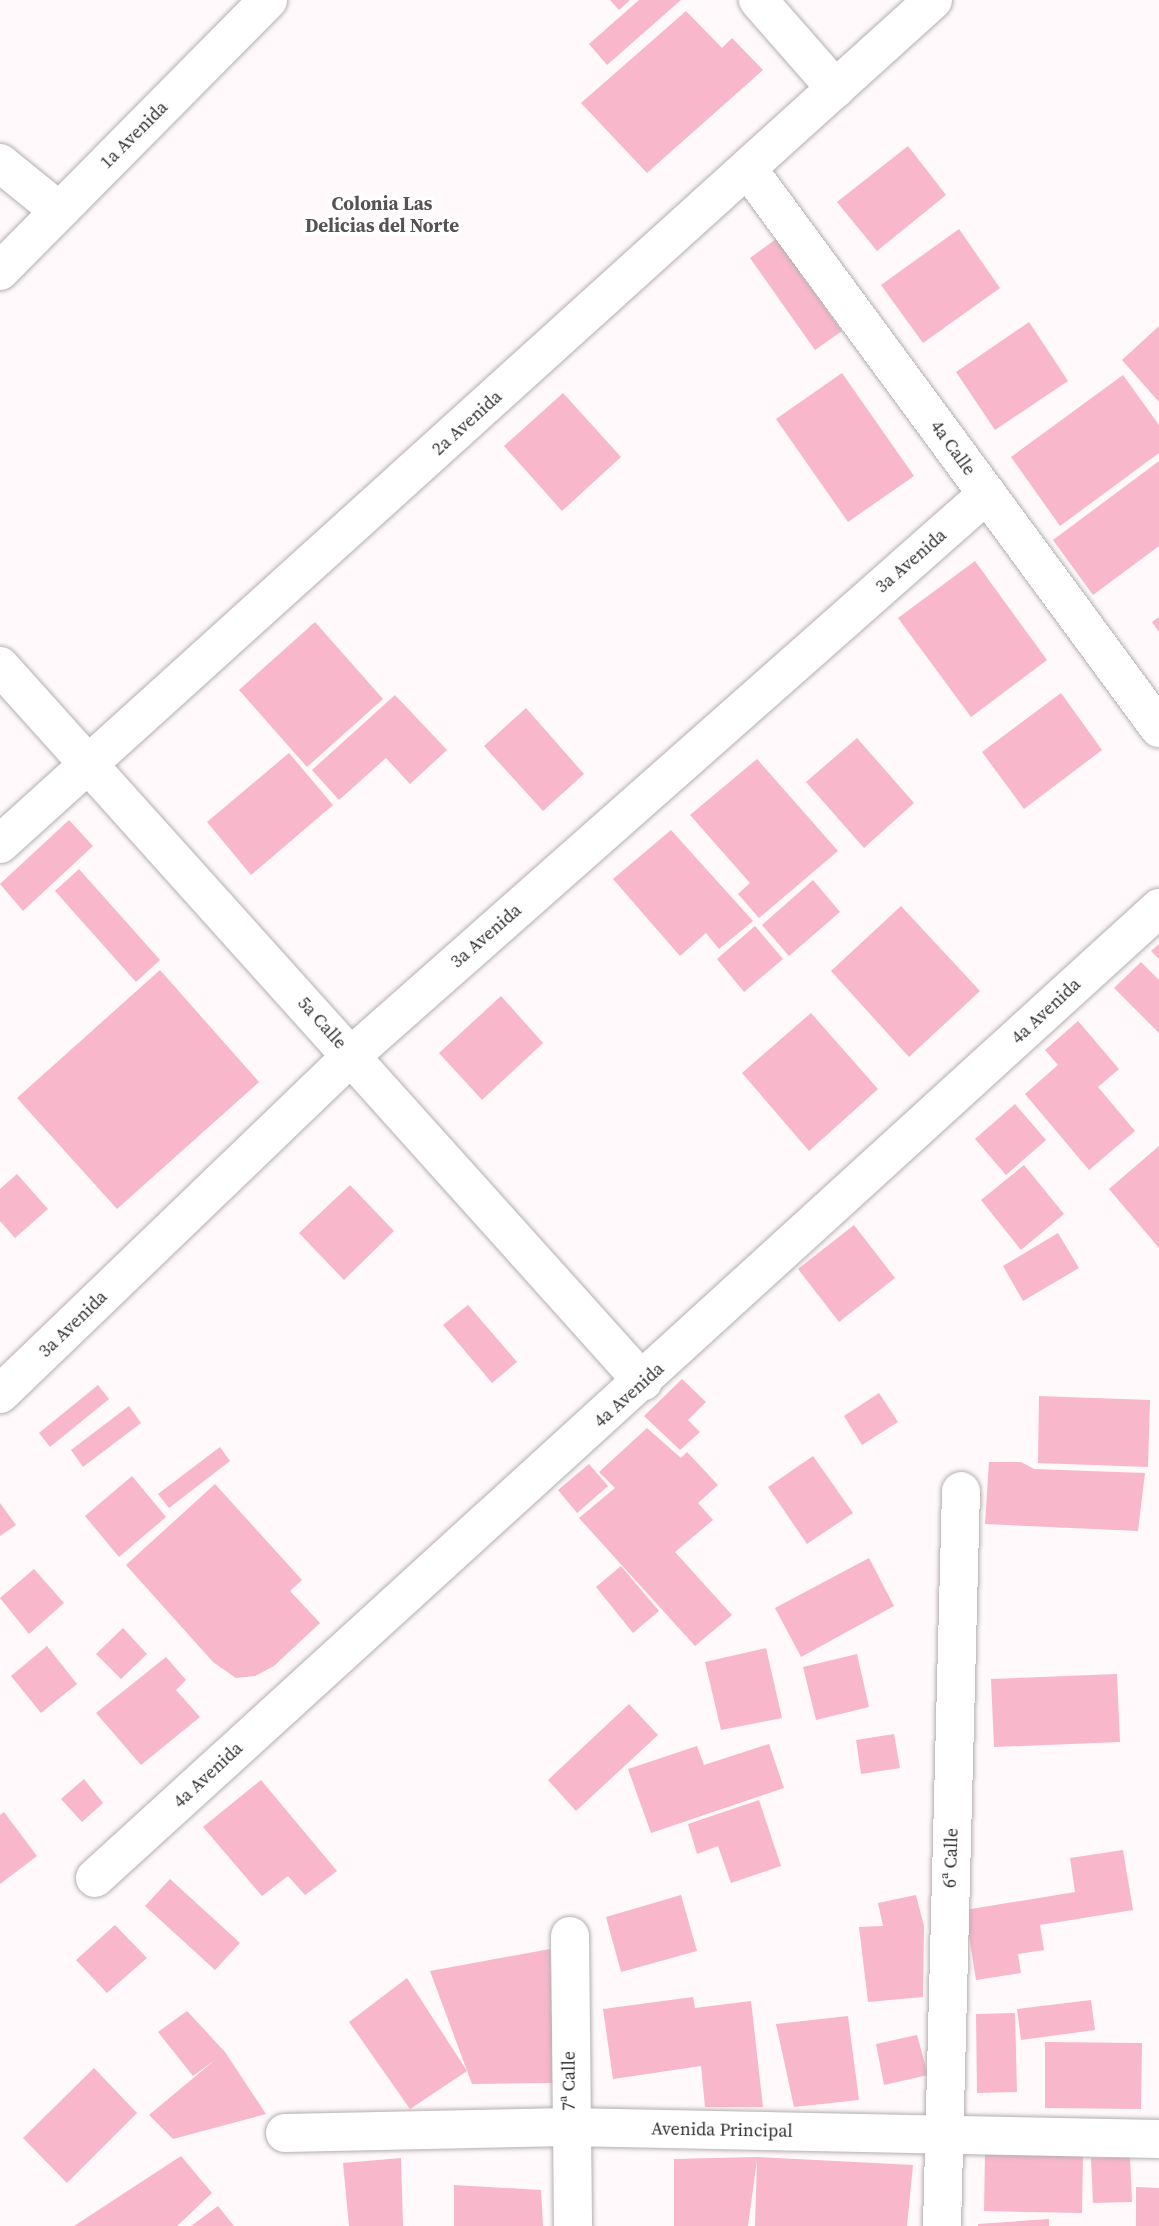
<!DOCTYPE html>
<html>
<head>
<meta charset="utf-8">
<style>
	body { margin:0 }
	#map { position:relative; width:1159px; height:2226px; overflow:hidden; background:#fff9fb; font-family:"Source Serif 4",serif }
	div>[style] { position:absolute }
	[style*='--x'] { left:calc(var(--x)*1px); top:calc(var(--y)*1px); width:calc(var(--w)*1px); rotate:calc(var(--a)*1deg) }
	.building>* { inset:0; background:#f8b7cb }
	.roads { filter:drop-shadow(0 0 2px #b4afb0) drop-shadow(0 0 2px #b4afb0) }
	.street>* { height:38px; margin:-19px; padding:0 19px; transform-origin:19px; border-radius:19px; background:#fff }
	span { translate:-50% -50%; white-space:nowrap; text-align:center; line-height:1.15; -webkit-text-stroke:7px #fff; paint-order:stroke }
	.street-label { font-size:18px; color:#363434 }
	.neighbourhood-label { font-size:19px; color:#575253; font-weight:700 }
</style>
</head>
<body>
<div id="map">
	<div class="building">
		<i style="clip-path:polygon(610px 0,630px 0,619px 10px)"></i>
		<i style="clip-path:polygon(639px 0,681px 0,607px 65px,589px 44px)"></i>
		<i style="clip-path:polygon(686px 11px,722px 48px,732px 38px,763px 70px,647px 173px,581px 103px)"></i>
		<i style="clip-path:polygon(908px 146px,946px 195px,877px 251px,837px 202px)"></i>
		<i style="clip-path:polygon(959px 229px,1000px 288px,923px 343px,881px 285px)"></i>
		<i style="clip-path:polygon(776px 239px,842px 331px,815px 350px,750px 258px)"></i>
		<i style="clip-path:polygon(1029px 322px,1068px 381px,995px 430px,956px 372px)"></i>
		<i style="clip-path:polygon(1159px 326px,1159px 402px,1122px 360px)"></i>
		<i style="clip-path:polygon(842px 373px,914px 476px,848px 522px,776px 419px)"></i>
		<i style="clip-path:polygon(1123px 375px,1159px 425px,1159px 453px,1060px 526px,1011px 457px)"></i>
		<i style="clip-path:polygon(563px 393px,621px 457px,562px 511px,504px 446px)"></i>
		<i style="clip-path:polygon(1159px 461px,1159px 546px,1093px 595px,1053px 540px)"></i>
		<i style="clip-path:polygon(975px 561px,1047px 660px,971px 717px,898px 618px)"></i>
		<i style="clip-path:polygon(1159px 617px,1159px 632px,1152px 622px)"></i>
		<i style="clip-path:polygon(315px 622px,383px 699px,307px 767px,239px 690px)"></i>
		<i style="clip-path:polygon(1061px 693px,1102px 750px,1024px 809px,982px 752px)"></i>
		<i style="clip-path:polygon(395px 695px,447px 750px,410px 784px,386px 758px,339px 800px,312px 770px)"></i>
		<i style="clip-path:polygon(526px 708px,584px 774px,543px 811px,484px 746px)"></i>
		<i style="clip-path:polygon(857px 738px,914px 803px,864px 848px,806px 782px)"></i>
		<i style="clip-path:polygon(289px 753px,333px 805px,251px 875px,207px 822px)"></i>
		<i style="clip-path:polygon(757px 759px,838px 851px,759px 918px,738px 894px,750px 883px,690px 815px)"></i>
		<i style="clip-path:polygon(69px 820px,93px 846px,23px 911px,0 884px)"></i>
		<i style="clip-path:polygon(671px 830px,753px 921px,719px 949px,706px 933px,680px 956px,613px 879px)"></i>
		<i style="clip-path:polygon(79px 869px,160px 960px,136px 982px,55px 891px)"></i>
		<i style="clip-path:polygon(813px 880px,840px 912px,789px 956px,762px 925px)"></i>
		<i style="clip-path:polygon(901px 906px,980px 991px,909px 1057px,831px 971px)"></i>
		<i style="clip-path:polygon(755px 926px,783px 959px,744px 992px,717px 959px)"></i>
		<i style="clip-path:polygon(1159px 944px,1159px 959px,1151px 951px)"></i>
		<i style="clip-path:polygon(1141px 962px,1159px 980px,1159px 1033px,1114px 988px)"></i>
		<i style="clip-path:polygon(160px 970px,259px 1082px,117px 1209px,17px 1098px)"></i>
		<i style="clip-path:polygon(501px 996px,543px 1043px,482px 1100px,439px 1053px)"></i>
		<i style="clip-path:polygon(811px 1013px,878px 1089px,809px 1151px,742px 1073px)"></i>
		<i style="clip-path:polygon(1078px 1021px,1119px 1069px,1098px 1087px,1135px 1131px,1089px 1170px,1025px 1094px,1058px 1065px,1045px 1050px)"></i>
		<i style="clip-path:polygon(1015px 1104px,1046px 1140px,1006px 1175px,975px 1139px)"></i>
		<i style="clip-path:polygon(1159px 1146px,1159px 1248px,1109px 1189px)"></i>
		<i style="clip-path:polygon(1024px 1165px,1064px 1214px,1021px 1250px,981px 1200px)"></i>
		<i style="clip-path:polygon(17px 1174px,48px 1209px,15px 1238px,0 1221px,0 1189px)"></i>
		<i style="clip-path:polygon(350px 1185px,394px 1231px,344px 1280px,299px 1233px)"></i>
		<i style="clip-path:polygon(854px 1225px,895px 1278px,839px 1322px,798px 1269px)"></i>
		<i style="clip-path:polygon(1058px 1233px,1079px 1268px,1023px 1301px,1003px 1266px)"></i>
		<i style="clip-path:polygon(468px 1305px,517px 1362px,492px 1383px,443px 1325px)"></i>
		<i style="clip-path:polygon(682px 1379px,706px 1402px,688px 1420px,700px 1432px,680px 1450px,644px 1416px)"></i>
		<i style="clip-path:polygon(98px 1385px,109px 1399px,50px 1447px,39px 1433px)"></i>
		<i style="clip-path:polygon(879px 1393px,898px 1422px,862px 1445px,844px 1416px)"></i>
		<i style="clip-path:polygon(1039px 1396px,1150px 1400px,1148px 1467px,1038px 1463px)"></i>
		<i style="clip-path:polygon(129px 1406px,141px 1423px,83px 1467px,71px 1450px)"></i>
		<i style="clip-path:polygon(647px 1428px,681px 1458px,687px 1452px,718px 1485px,698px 1503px,713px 1520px,675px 1552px,732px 1615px,695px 1646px,579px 1518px,615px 1488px,599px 1472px)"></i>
		<i style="clip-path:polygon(220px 1447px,230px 1461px,169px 1508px,158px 1494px)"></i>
		<i style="clip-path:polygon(813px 1456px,853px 1513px,807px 1544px,768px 1487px)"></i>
		<i style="clip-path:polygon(989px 1462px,1021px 1462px,1034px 1469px,1145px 1473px,1138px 1531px,985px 1524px)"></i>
		<i style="clip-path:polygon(589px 1464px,608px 1486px,577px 1513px,558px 1490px)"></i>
		<i style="clip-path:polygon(132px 1476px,166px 1517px,119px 1557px,85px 1516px)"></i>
		<i style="clip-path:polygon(215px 1484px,302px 1580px,290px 1591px,320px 1623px,274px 1666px,255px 1676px,236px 1678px,213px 1662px,126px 1565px)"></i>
		<i style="clip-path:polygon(0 1503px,16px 1525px,0 1536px)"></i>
		<i style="clip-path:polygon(869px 1558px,894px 1606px,801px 1657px,775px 1608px)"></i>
		<i style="clip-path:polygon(621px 1566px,659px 1611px,633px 1633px,596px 1587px)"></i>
		<i style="clip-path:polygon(34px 1569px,64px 1603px,29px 1634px,0 1598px)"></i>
		<i style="clip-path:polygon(123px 1628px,147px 1654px,121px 1679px,96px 1654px)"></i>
		<i style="clip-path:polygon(47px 1646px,77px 1684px,41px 1713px,11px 1676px)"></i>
		<i style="clip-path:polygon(766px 1648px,782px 1718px,721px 1730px,705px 1662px)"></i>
		<i style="clip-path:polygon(857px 1654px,869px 1707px,816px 1720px,803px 1667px)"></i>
		<i style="clip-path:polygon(166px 1657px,186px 1680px,176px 1690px,200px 1717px,141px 1765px,96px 1713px)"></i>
		<i style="clip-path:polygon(1117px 1674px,1120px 1742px,994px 1747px,991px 1679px)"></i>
		<i style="clip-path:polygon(629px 1704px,658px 1735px,576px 1811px,548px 1780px)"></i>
		<i style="clip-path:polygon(894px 1734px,900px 1768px,861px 1774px,856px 1740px)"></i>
		<i style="clip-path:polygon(769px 1744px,784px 1788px,651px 1833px,628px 1769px,697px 1746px,704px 1765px)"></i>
		<i style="clip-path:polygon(84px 1779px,103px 1803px,82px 1822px,61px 1799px)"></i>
		<i style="clip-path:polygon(261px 1780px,337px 1871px,305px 1895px,288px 1876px,262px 1896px,203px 1827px)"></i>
		<i style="clip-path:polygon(759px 1800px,781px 1866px,731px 1883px,718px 1846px,697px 1854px,688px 1824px)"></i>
		<i style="clip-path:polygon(4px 1812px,37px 1856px,0 1884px,0 1815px)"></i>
		<i style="clip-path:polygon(1123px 1850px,1133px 1910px,1040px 1925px,1044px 1950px,1018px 1954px,1021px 1973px,976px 1980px,965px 1910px,1075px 1892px,1070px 1858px)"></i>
		<i style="clip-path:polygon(170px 1879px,240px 1943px,215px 1970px,145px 1906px)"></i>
		<i style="clip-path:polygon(681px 1895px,697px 1951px,621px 1972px,606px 1917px)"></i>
		<i style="clip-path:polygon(916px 1895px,924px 1926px,923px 1997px,868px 2002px,859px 1927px,883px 1926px,878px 1903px)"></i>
		<i style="clip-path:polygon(115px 1925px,147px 1958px,107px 1993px,76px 1960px)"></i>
		<i style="clip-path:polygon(550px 1949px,554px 2083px,472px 2084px,430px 1971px)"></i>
		<i style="clip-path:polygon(407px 1978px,467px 2071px,410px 2109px,349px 2022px)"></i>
		<i style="clip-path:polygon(693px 1997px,695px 2008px,751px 2001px,763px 2107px,705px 2107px,701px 2066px,613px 2079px,603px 2009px)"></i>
		<i style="clip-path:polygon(1091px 2000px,1095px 2030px,1021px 2040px,1017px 2009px)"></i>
		<i style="clip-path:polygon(187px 2011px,225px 2052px,266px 2114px,173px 2139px,149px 2115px,215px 2060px,193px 2076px,158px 2032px)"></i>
		<i style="clip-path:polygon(1015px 2013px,1017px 2092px,977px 2093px,976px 2014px)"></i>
		<i style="clip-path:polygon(848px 2016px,859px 2100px,794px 2107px,776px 2024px)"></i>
		<i style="clip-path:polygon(917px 2035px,928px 2075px,884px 2085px,876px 2044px)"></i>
		<i style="clip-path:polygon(1045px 2042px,1142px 2043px,1141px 2109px,1045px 2108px)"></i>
		<i style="clip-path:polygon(94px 2068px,137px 2113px,67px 2183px,23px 2138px)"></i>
		<i style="clip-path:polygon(985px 2153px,1083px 2155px,1082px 2213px,984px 2211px)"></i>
		<i style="clip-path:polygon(181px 2156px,212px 2193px,177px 2226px,74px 2226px)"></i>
		<i style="clip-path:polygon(757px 2157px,913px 2165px,907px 2226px,755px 2226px,757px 2160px,748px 2226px,674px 2226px,674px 2159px)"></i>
		<i style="clip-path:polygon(1130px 2157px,1132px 2202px,1093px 2203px,1091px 2158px)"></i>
		<i style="clip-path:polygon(401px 2158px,403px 2226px,349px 2226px,343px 2163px)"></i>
		<i style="clip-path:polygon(454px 2185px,541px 2190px,543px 2226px,454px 2226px)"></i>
		<i style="clip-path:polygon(1136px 2187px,1159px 2188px,1159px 2226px,1136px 2226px)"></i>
		<i style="clip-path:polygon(218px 2206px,234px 2226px,191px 2226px)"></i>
		<i style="clip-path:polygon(1049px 2219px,1049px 2226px,978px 2226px,978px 2224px)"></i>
	</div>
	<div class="roads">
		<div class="street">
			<i style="--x:758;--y:0;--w:118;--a:48.8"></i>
			<i style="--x:0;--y:163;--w:75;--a:39"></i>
			<i style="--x:748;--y:169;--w:694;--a:53.68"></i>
			<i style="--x:0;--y:271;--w:381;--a:-45.3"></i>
			<i style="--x:0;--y:666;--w:962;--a:48.07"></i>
			<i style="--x:0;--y:844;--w:1258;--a:-42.13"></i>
			<i style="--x:0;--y:1394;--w:487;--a:-43.9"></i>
			<i style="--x:351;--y:1056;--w:849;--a:-41.47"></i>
			<i style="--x:95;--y:1878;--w:1440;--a:-42.35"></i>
			<i style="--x:570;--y:1936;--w:290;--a:89.4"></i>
			<i style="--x:285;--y:2133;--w:283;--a:-1.2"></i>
			<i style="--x:568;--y:2127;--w:591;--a:1.16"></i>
			<i style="--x:942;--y:2226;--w:735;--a:-88.52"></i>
		</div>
	</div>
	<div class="street-label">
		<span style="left:134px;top:135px;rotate:-45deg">1a Avenida</span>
		<span style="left:467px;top:423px;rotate:-42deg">2a Avenida</span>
		<span style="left:953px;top:448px;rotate:54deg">4a Calle</span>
		<span style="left:911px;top:561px;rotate:-41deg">3a Avenida</span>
		<span style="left:486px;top:936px;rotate:-41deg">3a Avenida</span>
		<span style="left:1046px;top:1011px;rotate:-43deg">4a Avenida</span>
		<span style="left:322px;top:1023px;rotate:48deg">5a Calle</span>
		<span style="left:73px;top:1324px;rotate:-44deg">3a Avenida</span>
		<span style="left:629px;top:1395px;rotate:-42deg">4a Avenida</span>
		<span style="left:208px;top:1775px;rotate:-43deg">4a Avenida</span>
		<span style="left:951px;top:1858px;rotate:-88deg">6ª Calle</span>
		<span style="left:569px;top:2081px;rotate:-90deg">7ª Calle</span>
		<span style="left:722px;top:2130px;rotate:1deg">Avenida Principal</span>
	</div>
	<div class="neighbourhood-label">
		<span style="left:382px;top:215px">Colonia Las<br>Delicias del Norte</span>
	</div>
</div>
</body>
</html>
